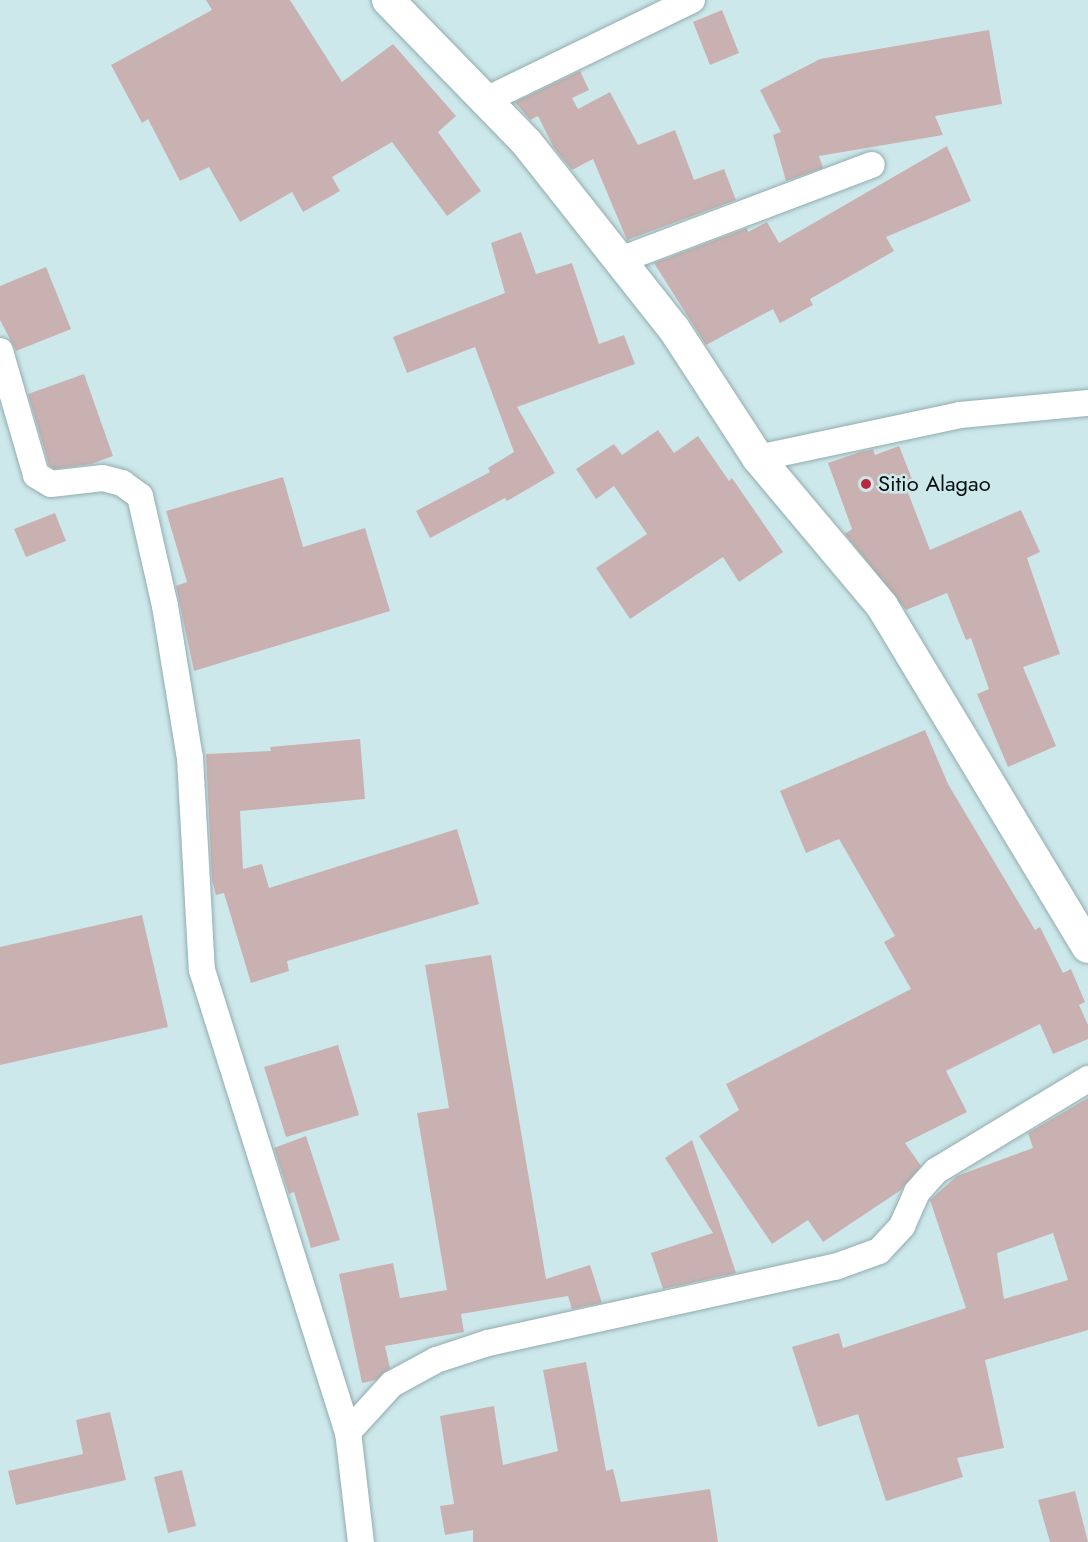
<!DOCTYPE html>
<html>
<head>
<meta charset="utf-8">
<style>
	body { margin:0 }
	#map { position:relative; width:1088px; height:1542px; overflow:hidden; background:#cde8eb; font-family:Jost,sans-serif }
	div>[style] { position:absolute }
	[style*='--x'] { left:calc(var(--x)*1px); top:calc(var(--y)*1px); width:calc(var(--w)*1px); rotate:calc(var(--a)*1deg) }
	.building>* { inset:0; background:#cab1b1 }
	.roads { filter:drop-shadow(0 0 2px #92acae) drop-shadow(0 0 2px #92acae) }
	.minor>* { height:26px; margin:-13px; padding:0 13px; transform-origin:13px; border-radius:13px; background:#fff }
	.tertiary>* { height:32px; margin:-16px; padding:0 16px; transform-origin:16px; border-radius:16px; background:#fff }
	.dots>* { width:16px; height:16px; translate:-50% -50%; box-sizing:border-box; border:3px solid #cde8eb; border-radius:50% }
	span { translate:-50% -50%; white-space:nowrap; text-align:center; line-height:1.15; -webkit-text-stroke:5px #cde8eb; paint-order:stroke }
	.poi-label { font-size:22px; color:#050e0e }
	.left { translate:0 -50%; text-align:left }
</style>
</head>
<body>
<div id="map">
	<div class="building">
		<i style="clip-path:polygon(206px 0,290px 0,342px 82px,393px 44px,456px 116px,438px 132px,481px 191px,447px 216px,392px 142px,332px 177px,340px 191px,303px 212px,292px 192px,240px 222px,209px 167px,180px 181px,148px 119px,142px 123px,111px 65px,212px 10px)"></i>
		<i style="clip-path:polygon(722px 10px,739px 53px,710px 65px,693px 22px)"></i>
		<i style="clip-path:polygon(989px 30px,1002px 104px,935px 116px,943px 135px,819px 156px,823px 168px,786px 181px,773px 135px,781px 132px,760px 90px,820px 59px)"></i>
		<i style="clip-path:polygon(580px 71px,589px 90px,572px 98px,578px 109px,610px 92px,638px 145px,675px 130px,694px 180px,724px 169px,736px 200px,627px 240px,593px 159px,572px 170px,554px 148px,538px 116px,530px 120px,515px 102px)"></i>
		<i style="clip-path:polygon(947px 146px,971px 201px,886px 237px,894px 251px,810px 299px,813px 305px,780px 323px,773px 309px,706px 345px,654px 263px,747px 228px,748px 232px,767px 222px,779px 243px)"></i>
		<i style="clip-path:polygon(521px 232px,536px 274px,572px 263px,599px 344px,624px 335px,635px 364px,517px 407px,555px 473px,507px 501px,505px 498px,430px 538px,416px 511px,490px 472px,488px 468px,514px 452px,475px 347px,407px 373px,393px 337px,505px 293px,491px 243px)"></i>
		<i style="clip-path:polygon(46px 267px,71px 329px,16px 351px,0 320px,0 286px)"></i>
		<i style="clip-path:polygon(84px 374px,113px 456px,91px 464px,54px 469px,49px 465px,28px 394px)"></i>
		<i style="clip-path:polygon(658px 430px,674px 453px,698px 436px,729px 481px,732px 478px,783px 552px,739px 582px,723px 557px,630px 619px,596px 568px,647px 534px,614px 486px,596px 499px,576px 469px,614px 444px,622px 455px)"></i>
		<i style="clip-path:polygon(899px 446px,912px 479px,904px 482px,930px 550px,1021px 510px,1040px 552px,1027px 558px,1060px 654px,1023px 667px,1056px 746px,1008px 767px,977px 694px,989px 689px,971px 638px,966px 640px,947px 593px,906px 610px,845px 534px,852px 529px,828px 463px,860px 452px,873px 449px,875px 455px)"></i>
		<i style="clip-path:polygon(283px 477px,303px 547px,365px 528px,390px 611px,194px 671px,176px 586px,187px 582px,166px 511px)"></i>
		<i style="clip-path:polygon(55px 513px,66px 541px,26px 557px,14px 529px)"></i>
		<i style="clip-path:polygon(925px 730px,948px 784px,1035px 930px,1040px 927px,1063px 973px,1071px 969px,1085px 1002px,1079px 1005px,1088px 1025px,1088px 1039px,1053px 1054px,1040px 1024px,946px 1071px,967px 1112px,905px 1143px,921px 1166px,901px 1190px,823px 1242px,808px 1220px,772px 1244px,699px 1136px,739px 1110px,726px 1084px,911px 989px,884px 942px,895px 936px,839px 839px,806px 853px,780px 791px)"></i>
		<i style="clip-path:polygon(360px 739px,365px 799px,240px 811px,243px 869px,262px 864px,269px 888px,457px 829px,479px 904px,287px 961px,289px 971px,251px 983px,224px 893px,216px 895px,212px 880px,206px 754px,271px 751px,270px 747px)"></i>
		<i style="clip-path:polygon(142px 915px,168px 1027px,0 1065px,0 947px)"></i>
		<i style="clip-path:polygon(491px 955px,546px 1279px,590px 1265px,602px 1303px,572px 1309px,568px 1296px,461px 1314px,464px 1332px,385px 1346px,390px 1368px,376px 1380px,362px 1383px,339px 1274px,393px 1263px,400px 1298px,447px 1290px,417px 1113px,449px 1108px,425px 965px)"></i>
		<i style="clip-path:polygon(338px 1045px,359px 1115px,286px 1137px,264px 1067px)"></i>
		<i style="clip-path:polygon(evenodd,1088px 1098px,1088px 1330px,985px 1360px,1004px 1448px,957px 1458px,963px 1477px,886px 1501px,858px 1414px,818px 1427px,792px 1347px,839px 1333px,843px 1348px,966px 1308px,930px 1200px,957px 1176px,1033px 1148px,1028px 1133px,1088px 1098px,1053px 1233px,1068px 1280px,1004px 1299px,997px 1253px,1053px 1233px)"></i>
		<i style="clip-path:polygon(306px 1136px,340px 1240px,311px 1248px,294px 1192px,289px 1194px,274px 1148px)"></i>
		<i style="clip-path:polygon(692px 1140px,736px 1273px,663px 1289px,651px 1253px,713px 1233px,665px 1158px)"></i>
		<i style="clip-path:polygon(586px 1362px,606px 1471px,613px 1469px,621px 1502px,710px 1489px,718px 1542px,473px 1542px,473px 1530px,445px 1535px,440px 1506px,454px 1504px,440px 1416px,494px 1406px,503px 1465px,558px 1451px,543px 1370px)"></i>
		<i style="clip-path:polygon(110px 1412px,126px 1480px,16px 1505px,8px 1471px,83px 1454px,76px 1420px)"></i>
		<i style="clip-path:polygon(182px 1470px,196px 1526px,168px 1533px,154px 1477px)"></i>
		<i style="clip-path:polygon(1075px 1491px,1088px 1542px,1050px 1542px,1038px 1500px)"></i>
	</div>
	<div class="roads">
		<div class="minor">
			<i style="--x:486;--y:100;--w:229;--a:-25.9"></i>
			<i style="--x:620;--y:260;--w:269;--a:-20.7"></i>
			<i style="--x:0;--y:351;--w:129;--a:73.8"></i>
			<i style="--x:36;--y:475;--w:17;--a:31"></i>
			<i style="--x:51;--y:484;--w:52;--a:-6.6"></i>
			<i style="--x:103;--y:478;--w:20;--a:15"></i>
			<i style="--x:122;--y:483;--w:22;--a:36"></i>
			<i style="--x:140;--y:496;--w:113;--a:77.2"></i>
			<i style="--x:165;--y:606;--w:154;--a:80.7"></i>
			<i style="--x:190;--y:758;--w:212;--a:86.8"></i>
			<i style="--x:202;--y:970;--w:485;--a:72.5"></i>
			<i style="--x:348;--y:1432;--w:111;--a:83.3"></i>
			<i style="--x:758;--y:458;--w:207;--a:-12"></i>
			<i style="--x:960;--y:415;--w:129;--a:-5.4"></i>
			<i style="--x:348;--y:1432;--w:65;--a:-47.5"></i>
			<i style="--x:392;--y:1384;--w:50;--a:-28.6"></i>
			<i style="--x:436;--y:1360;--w:55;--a:-18.1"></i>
			<i style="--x:488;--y:1343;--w:355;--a:-12.4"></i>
			<i style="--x:835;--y:1267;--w:47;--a:-20"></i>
			<i style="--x:879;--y:1251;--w:34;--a:-47"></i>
			<i style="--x:902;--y:1226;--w:37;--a:-66"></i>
			<i style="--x:917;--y:1192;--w:28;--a:-48"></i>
			<i style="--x:936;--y:1171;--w:178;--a:-31.2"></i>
		</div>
		<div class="tertiary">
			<i style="--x:388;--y:0;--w:199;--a:45.8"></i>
			<i style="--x:527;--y:143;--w:237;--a:51.7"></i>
			<i style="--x:674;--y:329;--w:154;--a:56.9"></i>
			<i style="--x:758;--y:458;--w:193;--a:50"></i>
			<i style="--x:882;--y:606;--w:398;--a:58.9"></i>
		</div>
	</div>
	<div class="dots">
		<i style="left:866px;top:484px;background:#b9283f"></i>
	</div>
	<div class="poi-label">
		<span class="left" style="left:878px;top:484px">Sitio Alagao</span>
	</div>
</div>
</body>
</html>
